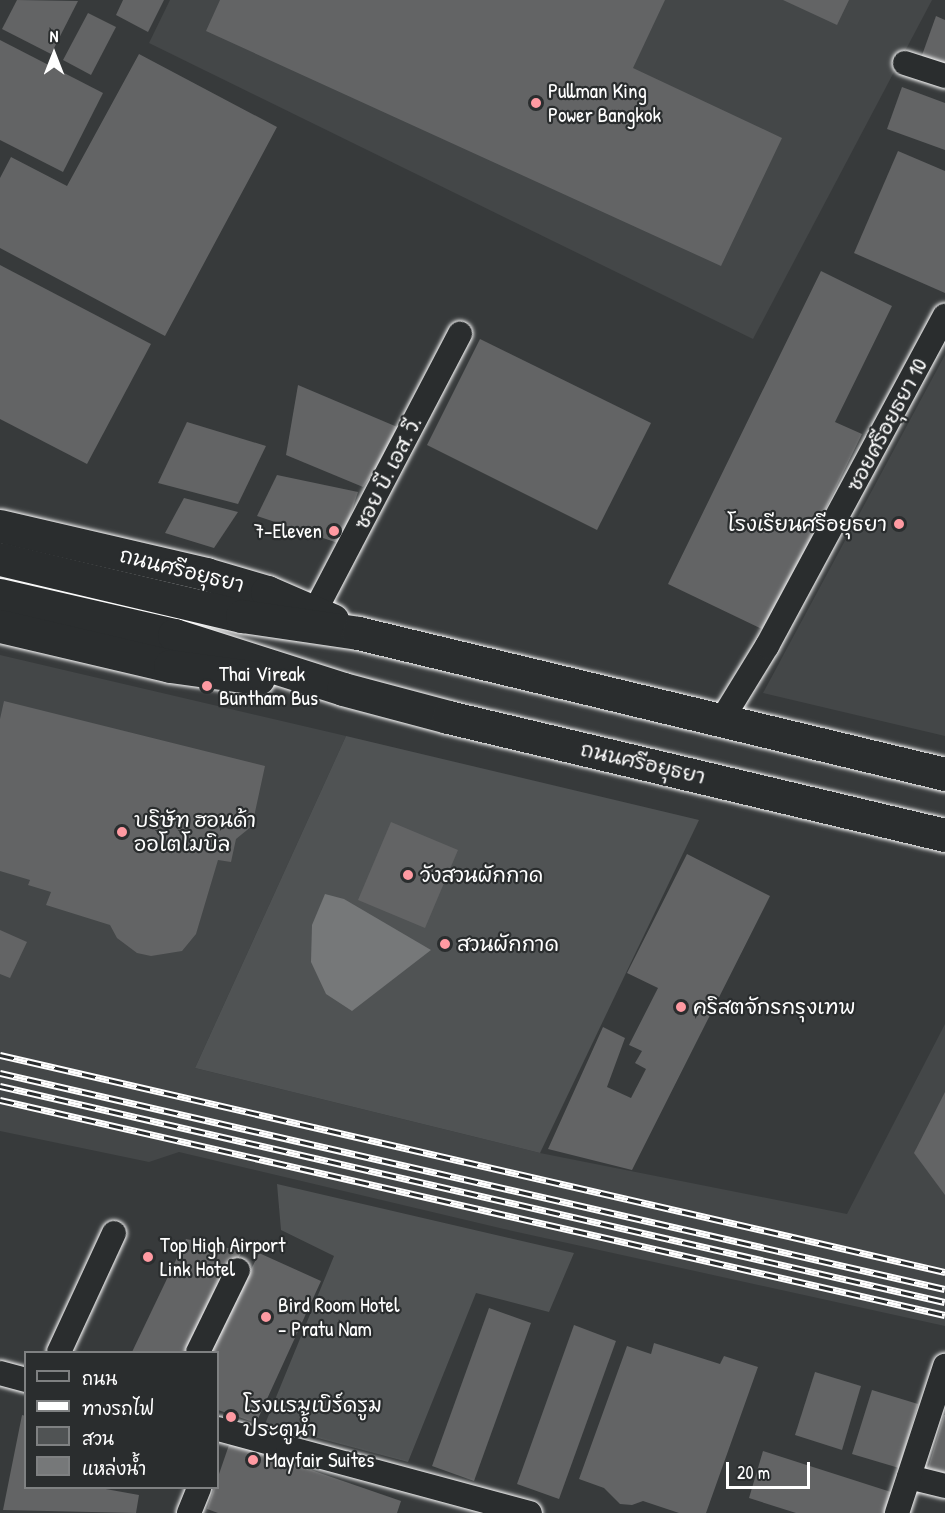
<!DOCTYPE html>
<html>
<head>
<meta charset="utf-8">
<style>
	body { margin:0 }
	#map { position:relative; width:945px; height:1513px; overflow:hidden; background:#373a3b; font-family:"Patrick Hand","Playpen Sans Thai",sans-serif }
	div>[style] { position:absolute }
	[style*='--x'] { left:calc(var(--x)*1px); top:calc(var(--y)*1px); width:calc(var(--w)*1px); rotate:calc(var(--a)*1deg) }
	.built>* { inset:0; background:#444748 }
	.green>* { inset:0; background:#505354 }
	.water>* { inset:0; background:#767879 }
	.building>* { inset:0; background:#636465 }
	.roads { filter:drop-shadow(0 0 2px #fff) drop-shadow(0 0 2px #fff) }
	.minor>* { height:24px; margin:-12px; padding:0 12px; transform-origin:12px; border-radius:12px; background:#2a2d2e }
	.secondary>* { height:33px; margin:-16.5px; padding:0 16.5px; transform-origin:16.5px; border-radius:16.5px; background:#2a2d2e }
	.rail>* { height:7px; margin-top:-3.5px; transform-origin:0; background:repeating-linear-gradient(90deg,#2a2d2e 0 14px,#fff 0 28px); box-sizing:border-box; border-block:2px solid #fff }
	.dots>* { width:16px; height:16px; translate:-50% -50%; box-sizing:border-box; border:3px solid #2a2d2e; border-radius:50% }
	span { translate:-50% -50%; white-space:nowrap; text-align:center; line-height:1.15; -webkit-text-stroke:4.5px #2a2d2e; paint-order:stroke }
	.poi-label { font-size:21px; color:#fff }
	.left { translate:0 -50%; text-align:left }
	.right { translate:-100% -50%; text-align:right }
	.street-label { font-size:21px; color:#fff }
	.legend { position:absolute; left:24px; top:1351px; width:195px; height:138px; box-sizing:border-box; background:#2a2d2e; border:2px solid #7f8182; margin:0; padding:8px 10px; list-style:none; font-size:18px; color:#fff }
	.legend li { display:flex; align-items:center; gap:12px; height:30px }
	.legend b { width:30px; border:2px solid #7f8182 }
	.north { position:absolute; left:24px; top:24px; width:60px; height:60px; -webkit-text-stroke:4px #2a2d2e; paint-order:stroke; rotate:0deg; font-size:16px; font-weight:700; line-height:24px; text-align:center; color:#fff }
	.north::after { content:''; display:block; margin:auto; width:21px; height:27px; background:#fff; clip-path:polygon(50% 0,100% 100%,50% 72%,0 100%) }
	.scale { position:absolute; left:726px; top:1462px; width:84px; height:27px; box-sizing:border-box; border:3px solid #fff; border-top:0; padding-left:8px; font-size:18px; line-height:21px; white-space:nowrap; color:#fff; -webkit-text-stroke:4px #2a2d2e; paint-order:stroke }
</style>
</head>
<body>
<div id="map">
	<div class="built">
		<i style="clip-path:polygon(170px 0,932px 0,753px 339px,149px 43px)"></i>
		<i style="clip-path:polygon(945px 355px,945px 736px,763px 693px)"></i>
		<i style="clip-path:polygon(0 655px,346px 736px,195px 1068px,540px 1153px,847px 1214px,945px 1024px,945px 1326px,504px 1229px,179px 1152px,149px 1162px,0 1131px)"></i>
	</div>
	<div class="green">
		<i style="clip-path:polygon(346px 736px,699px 820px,540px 1153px,195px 1068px)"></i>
		<i style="clip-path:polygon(277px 1184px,574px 1253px,549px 1312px,476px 1293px,408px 1462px,265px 1424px,334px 1256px,281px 1230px)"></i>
	</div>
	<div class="water">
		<i style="clip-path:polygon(325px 894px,344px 899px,431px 950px,352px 1011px,326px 994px,311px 962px,312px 925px)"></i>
	</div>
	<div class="building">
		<i style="clip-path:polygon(17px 0,78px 1px,51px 54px,2px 29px)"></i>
		<i style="clip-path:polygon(123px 0,164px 0,148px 32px,116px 15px)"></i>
		<i style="clip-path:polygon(220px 0,665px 0,633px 68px,782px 138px,721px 266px,206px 31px)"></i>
		<i style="clip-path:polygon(783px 0,849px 0,837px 25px)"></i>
		<i style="clip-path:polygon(88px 13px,116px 27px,91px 75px,63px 60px)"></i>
		<i style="clip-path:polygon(936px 16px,945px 20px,945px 67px,921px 58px)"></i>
		<i style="clip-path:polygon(0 40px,103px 93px,63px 172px,0 140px)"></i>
		<i style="clip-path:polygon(139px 54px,277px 127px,165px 336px,0 248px,0 178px,11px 157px,67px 186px)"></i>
		<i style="clip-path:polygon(902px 87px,945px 103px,945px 150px,887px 129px)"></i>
		<i style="clip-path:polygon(898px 151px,945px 171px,945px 293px,854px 253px)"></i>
		<i style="clip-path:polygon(0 265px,151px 344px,87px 464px,0 419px)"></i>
		<i style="clip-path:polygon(821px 271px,892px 306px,835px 422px,862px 434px,766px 631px,668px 584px)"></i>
		<i style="clip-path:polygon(480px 339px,651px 423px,597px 530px,427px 445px)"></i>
		<i style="clip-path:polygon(298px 385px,402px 429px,363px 487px,286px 455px)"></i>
		<i style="clip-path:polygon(187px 422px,266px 446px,238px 504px,158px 483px)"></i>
		<i style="clip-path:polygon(277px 475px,358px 492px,341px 544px,257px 516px)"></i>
		<i style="clip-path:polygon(184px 498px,238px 512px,214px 548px,165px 533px)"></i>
		<i style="clip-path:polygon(4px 701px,265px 766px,252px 826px,236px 839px,231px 862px,218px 860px,196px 934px,182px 951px,151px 956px,137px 953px,117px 938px,110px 925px,46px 905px,51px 892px,28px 885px,30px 880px,0 871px,0 719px)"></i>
		<i style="clip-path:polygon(391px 822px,458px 850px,425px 928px,358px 900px)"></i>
		<i style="clip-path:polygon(687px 854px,770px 896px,632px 1170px,548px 1149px,603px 1027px,625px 1038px,607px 1087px,631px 1098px,646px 1069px,635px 1063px,642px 1051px,629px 1045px,658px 988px,627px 973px)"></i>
		<i style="clip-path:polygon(0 930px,27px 942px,10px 978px,0 974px)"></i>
		<i style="clip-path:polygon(945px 1092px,945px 1195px,914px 1153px)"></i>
		<i style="clip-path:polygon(186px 1239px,242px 1251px,192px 1352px,132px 1352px)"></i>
		<i style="clip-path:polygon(259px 1253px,321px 1281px,256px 1423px,218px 1410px,218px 1352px,211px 1352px)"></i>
		<i style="clip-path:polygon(489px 1308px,531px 1323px,474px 1481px,432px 1466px)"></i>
		<i style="clip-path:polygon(574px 1325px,616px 1341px,559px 1499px,517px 1484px)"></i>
		<i style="clip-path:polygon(654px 1343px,720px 1364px,724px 1356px,758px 1367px,706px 1513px,679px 1513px,643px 1501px,632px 1505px,620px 1504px,604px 1488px,579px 1479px,627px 1346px,651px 1354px)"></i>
		<i style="clip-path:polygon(815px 1372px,861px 1386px,842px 1450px,795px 1435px)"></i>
		<i style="clip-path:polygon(872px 1390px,918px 1404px,899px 1468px,852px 1454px)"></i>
		<i style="clip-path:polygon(22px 1415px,26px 1416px,26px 1488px,100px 1488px,139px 1495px,136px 1513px,3px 1510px)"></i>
		<i style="clip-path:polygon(944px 1415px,945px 1415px,945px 1473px,928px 1468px)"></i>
		<i style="clip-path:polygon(230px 1442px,401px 1501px,397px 1513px,218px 1513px,207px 1509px)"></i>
		<i style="clip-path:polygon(763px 1451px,891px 1492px,884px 1513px,796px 1513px,749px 1498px)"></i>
	</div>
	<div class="roads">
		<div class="minor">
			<i style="--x:905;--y:63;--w:42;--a:18"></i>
			<i style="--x:315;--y:611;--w:313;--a:-62.4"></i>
			<i style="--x:721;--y:721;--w:88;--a:-58.5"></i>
			<i style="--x:767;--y:646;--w:375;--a:-61.7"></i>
			<i style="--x:59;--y:1352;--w:131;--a:-65.2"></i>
			<i style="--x:198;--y:1352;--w:91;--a:-64"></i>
			<i style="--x:0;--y:1373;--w:27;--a:15"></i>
			<i style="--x:218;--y:1429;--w:323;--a:15.1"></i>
			<i style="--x:909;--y:1477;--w:37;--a:14"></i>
			<i style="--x:189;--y:1513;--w:27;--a:-68"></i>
			<i style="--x:897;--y:1513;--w:155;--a:-71.9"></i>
		</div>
		<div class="secondary">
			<i style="--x:0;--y:526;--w:212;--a:13.1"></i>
			<i style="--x:206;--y:574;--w:64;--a:16.4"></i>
			<i style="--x:267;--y:592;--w:71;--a:23.3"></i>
			<i style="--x:0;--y:559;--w:249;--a:13.3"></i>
			<i style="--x:242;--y:616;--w:117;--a:8.3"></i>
			<i style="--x:358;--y:633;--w:604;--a:13.51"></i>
			<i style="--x:0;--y:595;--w:179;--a:12.9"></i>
			<i style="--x:174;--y:635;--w:177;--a:17.7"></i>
			<i style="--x:343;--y:689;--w:109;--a:14.9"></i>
			<i style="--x:448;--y:717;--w:511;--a:13.36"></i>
			<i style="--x:0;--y:626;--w:175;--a:13.2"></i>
			<i style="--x:170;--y:666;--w:89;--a:7.8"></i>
		</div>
	</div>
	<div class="rail">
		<i style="--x:0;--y:1055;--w:970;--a:12.93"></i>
		<i style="--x:0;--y:1073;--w:969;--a:12.88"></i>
		<i style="--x:0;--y:1086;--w:969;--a:12.88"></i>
		<i style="--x:0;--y:1100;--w:969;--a:12.82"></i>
	</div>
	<div class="dots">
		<i style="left:536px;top:103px;background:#ff9aa2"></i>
		<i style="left:899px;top:524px;background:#ff9aa2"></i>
		<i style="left:334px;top:531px;background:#ff9aa2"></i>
		<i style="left:207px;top:686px;background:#ff9aa2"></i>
		<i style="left:122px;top:832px;background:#ff9aa2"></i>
		<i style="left:408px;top:875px;background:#ff9aa2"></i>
		<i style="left:445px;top:944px;background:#ff9aa2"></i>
		<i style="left:681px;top:1007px;background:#ff9aa2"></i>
		<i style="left:148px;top:1257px;background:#ff9aa2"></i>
		<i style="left:266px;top:1317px;background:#ff9aa2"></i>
		<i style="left:231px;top:1417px;background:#ff9aa2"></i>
		<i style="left:253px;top:1460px;background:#ff9aa2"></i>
	</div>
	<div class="poi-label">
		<span class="left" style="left:548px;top:103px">Pullman King<br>Power Bangkok</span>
		<span class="right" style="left:887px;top:524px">โรงเรียนศรีอยุธยา</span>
		<span class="right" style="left:322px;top:531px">7-Eleven</span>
		<span class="left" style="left:219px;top:686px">Thai Vireak<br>Buntham Bus</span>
		<span class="left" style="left:134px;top:832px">บริษัท ฮอนด้า<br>ออโตโมบิล</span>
		<span class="left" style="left:420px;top:875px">วังสวนผักกาด</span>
		<span class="left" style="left:457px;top:944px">สวนผักกาด</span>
		<span class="left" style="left:693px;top:1007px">คริสตจักรกรุงเทพ</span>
		<span class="left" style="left:160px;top:1257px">Top High Airport<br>Link Hotel</span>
		<span class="left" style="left:278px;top:1317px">Bird Room Hotel<br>- Pratu Nam</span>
		<span class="left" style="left:243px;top:1417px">โรงแรมเบิร์ดรูม<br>ประตูน้ำ</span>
		<span class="left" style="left:265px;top:1460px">Mayfair Suites</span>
	</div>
	<div class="street-label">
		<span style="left:887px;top:425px;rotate:-62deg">ซอยศรีอยุธยา 10</span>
		<span style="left:388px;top:473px;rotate:-63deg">ซอย บี. เอส. วี.</span>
		<span style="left:182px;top:570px;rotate:14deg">ถนนศรีอยุธยา</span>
		<span style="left:643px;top:763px;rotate:13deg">ถนนศรีอยุธยา</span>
	</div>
	<ul class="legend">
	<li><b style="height:8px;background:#2a2d2e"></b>ถนน</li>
	<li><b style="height:8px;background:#fff"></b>ทางรถไฟ</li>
	<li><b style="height:16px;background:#505354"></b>สวน</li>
	<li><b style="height:16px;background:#767879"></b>แหล่งน้ำ</li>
	</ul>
	<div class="north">N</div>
	<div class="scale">20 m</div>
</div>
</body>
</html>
